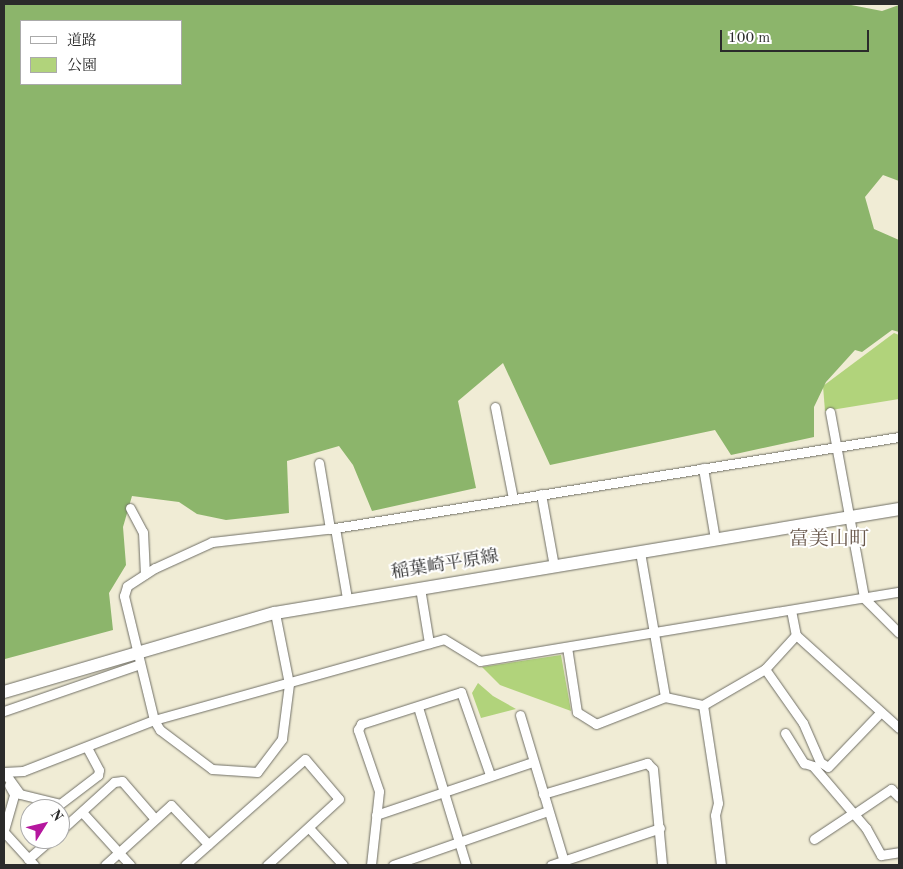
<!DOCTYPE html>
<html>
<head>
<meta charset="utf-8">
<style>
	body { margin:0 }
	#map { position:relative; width:903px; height:869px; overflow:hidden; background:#f0ecd5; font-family:"Old Standard TT","Noto Serif JP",serif }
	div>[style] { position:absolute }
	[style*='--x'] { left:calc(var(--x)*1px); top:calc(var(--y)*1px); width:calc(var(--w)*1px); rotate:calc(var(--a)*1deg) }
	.green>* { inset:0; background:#b1d37b }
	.forest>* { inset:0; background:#8cb56b }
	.roads { filter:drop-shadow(0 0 1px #706f66) drop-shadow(0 0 1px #706f66) }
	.minor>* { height:9px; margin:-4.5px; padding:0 4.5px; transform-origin:4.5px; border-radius:4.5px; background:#fff }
	.primary>* { height:12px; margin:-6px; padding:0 6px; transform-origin:6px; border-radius:6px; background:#fff }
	span { translate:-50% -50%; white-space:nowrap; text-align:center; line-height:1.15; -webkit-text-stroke:4px #fff; paint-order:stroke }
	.street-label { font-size:18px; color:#2b2b2b }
	.quarter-label { font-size:20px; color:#69584c }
	.frame { position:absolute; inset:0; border:5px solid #2b2b2b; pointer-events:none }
	.legend { position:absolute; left:20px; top:20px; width:162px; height:65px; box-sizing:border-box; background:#fff; border:1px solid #aaa; margin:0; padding:6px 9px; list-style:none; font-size:15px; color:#2b2b2b }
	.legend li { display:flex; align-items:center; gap:10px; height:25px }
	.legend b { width:25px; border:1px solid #aaa }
	.north { position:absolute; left:20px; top:799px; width:50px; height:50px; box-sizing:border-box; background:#fff; border:1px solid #aaa; border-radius:50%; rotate:54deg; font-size:14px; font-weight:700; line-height:20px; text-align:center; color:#2b2b2b }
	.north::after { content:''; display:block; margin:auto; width:18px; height:22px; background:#b5179e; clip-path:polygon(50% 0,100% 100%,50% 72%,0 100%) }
	.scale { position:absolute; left:720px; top:30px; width:149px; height:22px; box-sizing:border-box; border:2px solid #2b2b2b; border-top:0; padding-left:6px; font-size:15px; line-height:18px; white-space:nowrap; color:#2b2b2b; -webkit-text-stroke:4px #fff; paint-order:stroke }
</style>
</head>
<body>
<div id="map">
	<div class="green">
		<i style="clip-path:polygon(894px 333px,899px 335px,899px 399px,825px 411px,823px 386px)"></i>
		<i style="clip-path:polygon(561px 655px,571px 711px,500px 685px,482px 667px)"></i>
		<i style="clip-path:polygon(478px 683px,493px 696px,516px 709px,481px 718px,472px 693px)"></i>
	</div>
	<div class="forest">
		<i style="clip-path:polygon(evenodd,4px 4px,846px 4px,882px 11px,899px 5px,899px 181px,883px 175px,865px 197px,874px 229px,899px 240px,899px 332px,892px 330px,862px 352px,855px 350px,826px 382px,814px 407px,814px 437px,731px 455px,715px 430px,550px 465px,503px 363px,458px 401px,476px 488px,372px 511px,353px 465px,339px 446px,287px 461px,289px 513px,226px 520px,197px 514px,179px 502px,132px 496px,123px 527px,126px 565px,109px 593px,113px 630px,5px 659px,4px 4px,21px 21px,181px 21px,181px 84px,21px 84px,21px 21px)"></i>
	</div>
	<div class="roads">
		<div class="minor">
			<i style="--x:495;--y:407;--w:94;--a:78.9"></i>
			<i style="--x:830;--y:412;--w:189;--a:79.6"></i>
			<i style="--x:864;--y:598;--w:49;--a:45"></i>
			<i style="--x:319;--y:463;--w:67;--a:80.5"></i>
			<i style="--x:703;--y:468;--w:72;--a:80.4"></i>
			<i style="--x:541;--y:494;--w:73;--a:79.8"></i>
			<i style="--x:130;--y:508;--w:27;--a:62"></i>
			<i style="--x:143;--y:532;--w:42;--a:87.3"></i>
			<i style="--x:335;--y:528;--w:71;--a:80.3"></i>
			<i style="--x:640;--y:552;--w:147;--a:80.2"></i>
			<i style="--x:665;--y:697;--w:39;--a:12"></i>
			<i style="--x:420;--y:588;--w:56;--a:80.7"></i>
			<i style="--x:791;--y:610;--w:25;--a:79"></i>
			<i style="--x:796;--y:635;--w:139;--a:42.1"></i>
			<i style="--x:275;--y:613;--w:72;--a:78.8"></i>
			<i style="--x:289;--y:684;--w:55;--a:97.3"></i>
			<i style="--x:282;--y:739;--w:41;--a:127.1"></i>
			<i style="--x:257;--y:772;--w:45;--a:-176.2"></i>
			<i style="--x:212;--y:769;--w:65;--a:-143.1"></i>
			<i style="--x:160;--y:730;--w:12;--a:-121"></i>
			<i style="--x:154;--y:720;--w:128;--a:-103.6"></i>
			<i style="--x:124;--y:596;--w:10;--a:-73"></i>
			<i style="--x:127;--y:586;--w:33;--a:-33"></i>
			<i style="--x:155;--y:568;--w:63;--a:-24.5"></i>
			<i style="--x:212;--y:542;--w:124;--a:-6.5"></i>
			<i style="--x:335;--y:528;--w:571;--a:-9.17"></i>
			<i style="--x:567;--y:647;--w:66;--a:81.3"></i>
			<i style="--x:577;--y:712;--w:22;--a:32"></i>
			<i style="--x:596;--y:724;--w:74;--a:-21.4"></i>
			<i style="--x:765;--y:669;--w:66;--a:54.9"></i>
			<i style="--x:803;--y:723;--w:43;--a:66.4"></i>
			<i style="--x:820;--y:762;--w:9;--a:32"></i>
			<i style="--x:828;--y:767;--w:76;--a:-46.1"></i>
			<i style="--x:418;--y:707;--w:165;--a:73.1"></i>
			<i style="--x:4;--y:711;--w:144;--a:-19.1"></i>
			<i style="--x:520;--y:715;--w:157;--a:73.3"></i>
			<i style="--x:785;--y:733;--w:36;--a:58"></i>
			<i style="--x:804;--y:763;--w:9;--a:18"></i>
			<i style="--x:813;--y:766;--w:82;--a:49.5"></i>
			<i style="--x:866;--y:828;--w:31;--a:61"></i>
			<i style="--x:881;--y:855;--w:18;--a:-9"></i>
			<i style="--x:4;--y:772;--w:19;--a:-3"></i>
			<i style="--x:23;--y:771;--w:141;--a:-21.3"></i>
			<i style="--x:154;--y:720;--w:301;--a:-15.6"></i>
			<i style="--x:444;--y:639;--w:42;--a:31.4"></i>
			<i style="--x:480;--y:661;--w:425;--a:-9.4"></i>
			<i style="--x:4;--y:772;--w:27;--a:54"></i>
			<i style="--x:20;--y:794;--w:41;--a:14"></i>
			<i style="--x:60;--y:804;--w:48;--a:-37.3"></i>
			<i style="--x:98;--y:775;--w:5;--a:-79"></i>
			<i style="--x:99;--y:770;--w:26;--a:-118"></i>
			<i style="--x:543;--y:794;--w:109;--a:-16.6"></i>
			<i style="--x:647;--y:763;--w:8;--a:45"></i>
			<i style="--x:653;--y:769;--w:96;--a:84.6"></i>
			<i style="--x:82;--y:812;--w:72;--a:47.8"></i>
			<i style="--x:854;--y:814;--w:45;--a:-34"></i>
			<i style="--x:891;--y:789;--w:11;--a:45"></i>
			<i style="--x:376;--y:815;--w:166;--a:-18.7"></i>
			<i style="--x:309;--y:828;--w:50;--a:47.4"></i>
			<i style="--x:4;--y:830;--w:37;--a:-74"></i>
			<i style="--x:14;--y:794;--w:10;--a:-119"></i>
			<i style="--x:60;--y:831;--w:73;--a:-42.2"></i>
			<i style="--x:114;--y:782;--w:8;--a:-7"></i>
			<i style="--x:122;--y:781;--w:50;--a:49"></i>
			<i style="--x:4;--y:832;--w:45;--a:47.7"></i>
			<i style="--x:814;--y:839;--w:47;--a:-33.7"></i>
			<i style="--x:28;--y:859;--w:30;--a:-41"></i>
			<i style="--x:105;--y:865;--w:89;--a:-42.3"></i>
			<i style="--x:171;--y:805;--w:54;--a:46.5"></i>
			<i style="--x:185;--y:865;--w:160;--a:-41.5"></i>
			<i style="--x:305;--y:759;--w:52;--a:49.6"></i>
			<i style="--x:339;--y:799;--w:98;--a:137.5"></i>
			<i style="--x:371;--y:865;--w:74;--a:-83.8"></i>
			<i style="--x:379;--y:791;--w:65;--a:-109"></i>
			<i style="--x:358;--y:730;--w:7;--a:-63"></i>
			<i style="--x:361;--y:724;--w:105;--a:-17.7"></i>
			<i style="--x:461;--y:692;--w:88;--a:70.7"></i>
			<i style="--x:393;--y:865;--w:164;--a:-19.2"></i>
			<i style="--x:551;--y:865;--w:115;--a:-18.7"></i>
			<i style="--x:721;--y:865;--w:50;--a:-96.8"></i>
			<i style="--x:715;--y:815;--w:12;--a:-76"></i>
			<i style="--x:718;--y:803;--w:99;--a:-98.7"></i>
			<i style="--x:703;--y:705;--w:72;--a:-30.1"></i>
			<i style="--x:765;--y:669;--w:46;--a:-47.6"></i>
		</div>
		<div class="primary">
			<i style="--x:4;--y:692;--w:282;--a:-16.3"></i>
			<i style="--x:275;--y:613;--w:633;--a:-9.46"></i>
		</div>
	</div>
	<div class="street-label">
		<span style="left:445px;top:565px;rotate:-9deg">稲葉崎平原線</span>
	</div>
	<div class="quarter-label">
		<span style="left:829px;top:540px">富美山町</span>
	</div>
	<div class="frame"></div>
	<ul class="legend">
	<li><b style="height:6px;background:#fff"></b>道路</li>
	<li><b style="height:14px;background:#b1d37b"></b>公園</li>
	</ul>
	<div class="north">N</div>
	<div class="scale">100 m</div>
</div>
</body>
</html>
